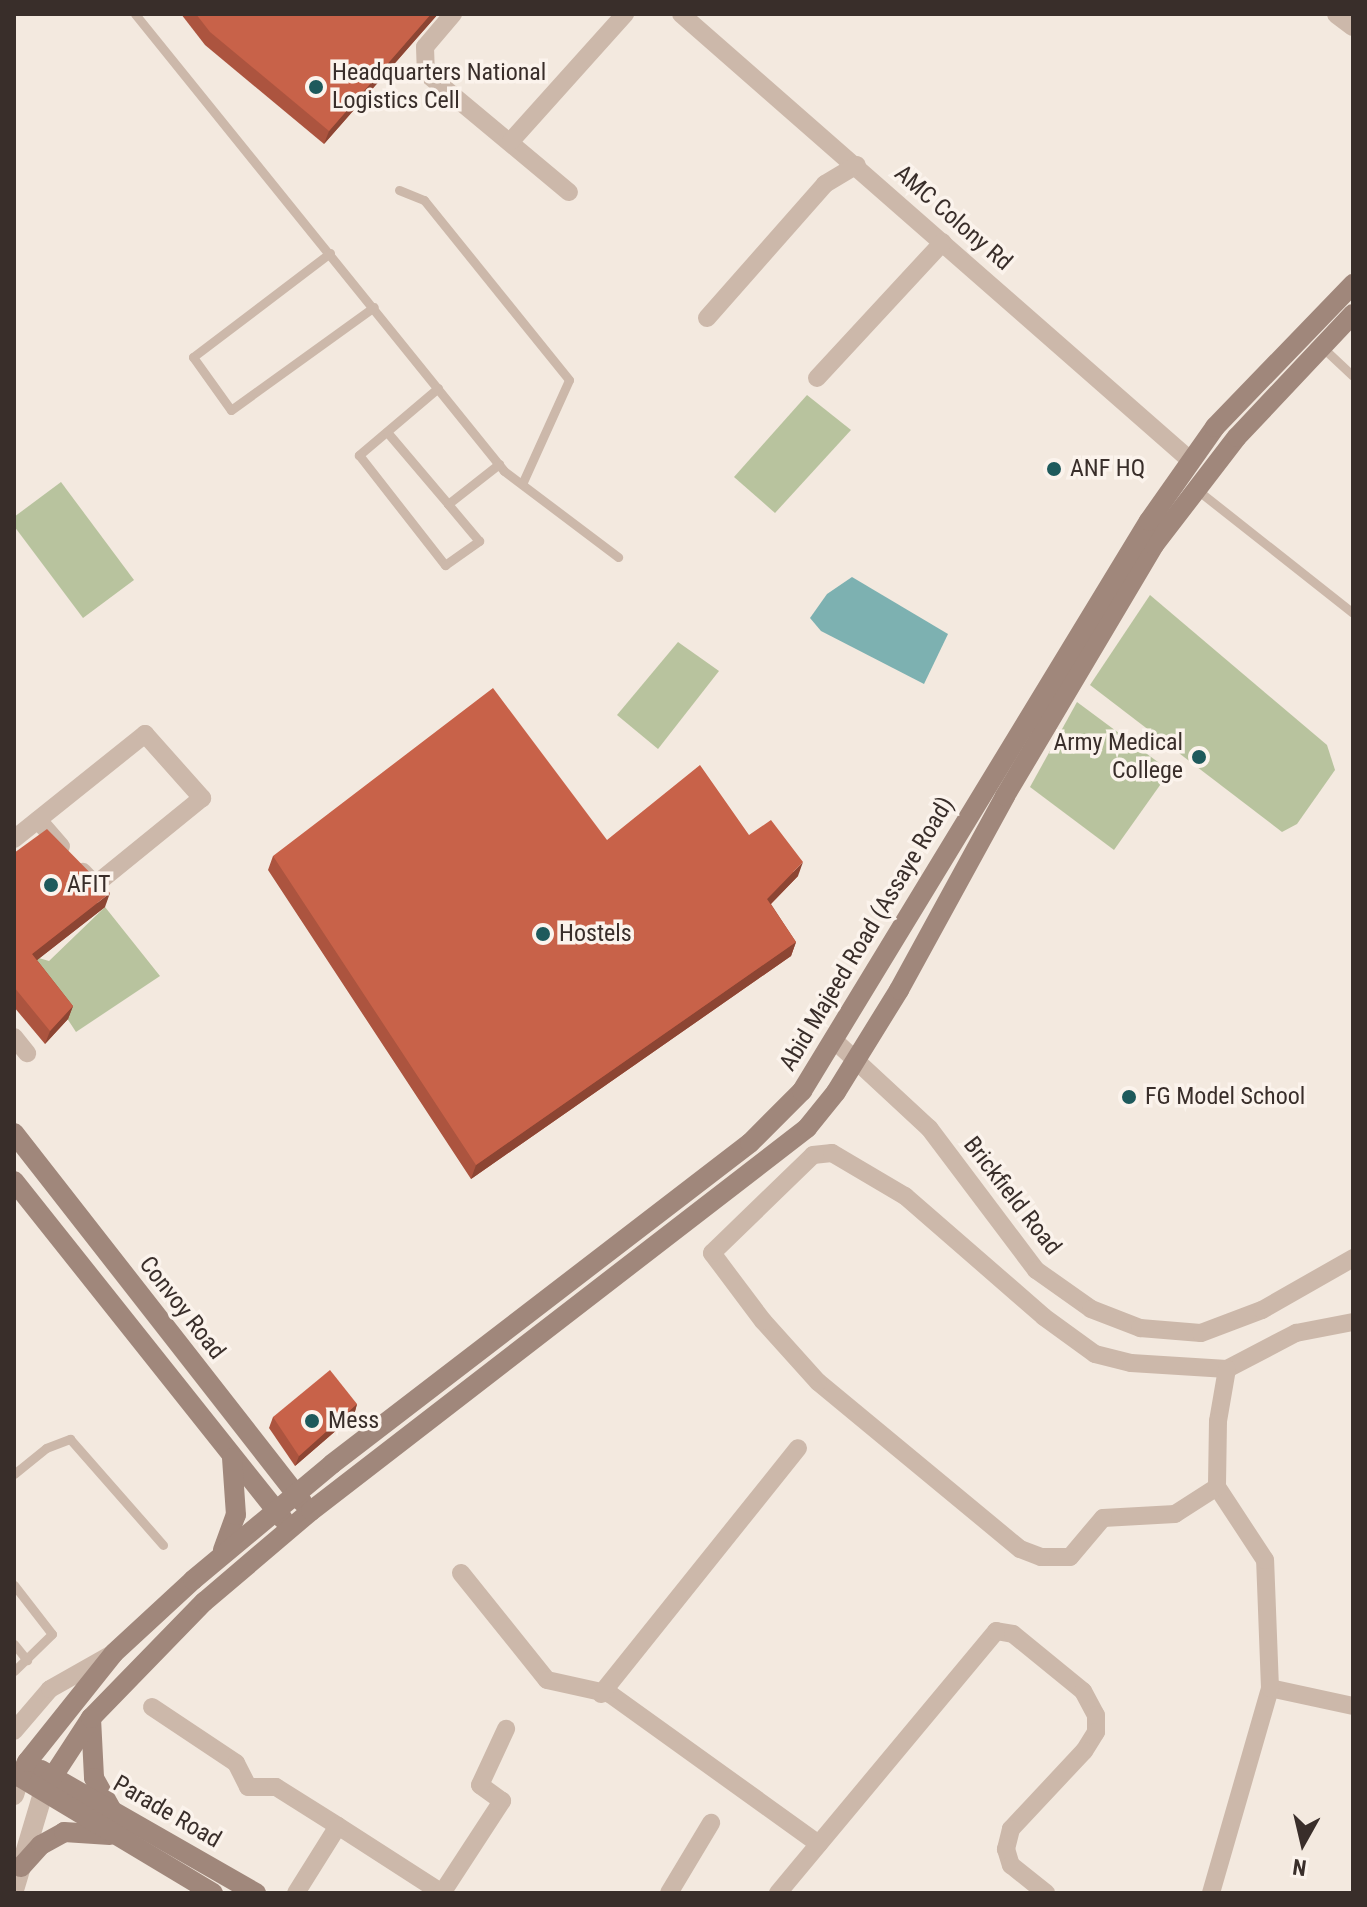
<!DOCTYPE html>
<html>
<head>
<meta charset="utf-8">
<style>
	body { margin:0 }
	#map { position:relative; width:1367px; height:1907px; overflow:hidden; background:#f3e9df; font-family:"Roboto Condensed",sans-serif }
	div>[style] { position:absolute }
	[style*='--x'] { left:calc(var(--x)*1px); top:calc(var(--y)*1px); width:calc(var(--w)*1px); rotate:calc(var(--a)*1deg) }
	.green>* { inset:0; background:#b8c39e }
	.water>* { inset:0; background:#7db1b1 }
	.service>* { height:9px; margin:-4.5px; padding:0 4.5px; transform-origin:4.5px; border-radius:4.5px; background:#ccb8aa }
	.minor>* { height:18px; margin:-9px; padding:0 9px; transform-origin:9px; border-radius:9px; background:#ccb8aa }
	.tertiary>* { height:20px; margin:-10px; padding:0 10px; transform-origin:10px; border-radius:10px; background:#ccb8aa }
	.secondary>* { height:20px; margin:-10px; padding:0 10px; transform-origin:10px; border-radius:10px; background:#a0877b }
	.wall>* { inset:0; background:#ac543f }
	.shaded-wall>* { inset:0; background:#8c4533 }
	.building>* { inset:0; background:#c86249 }
	.dots>* { width:22px; height:22px; translate:-50% -50%; box-sizing:border-box; border:4px solid #fbf3ec; border-radius:50% }
	span { translate:-50% -50%; white-space:nowrap; text-align:center; line-height:1.15; -webkit-text-stroke:7px #fbf3ec; paint-order:stroke }
	.poi-label { font-size:24px; color:#392e2a }
	.left { translate:0 -50%; text-align:left }
	.right { translate:-100% -50%; text-align:right }
	.street-label { font-size:24px; color:#392e2a }
	.frame { position:absolute; inset:0; border:16px solid #392e2a; pointer-events:none }
	.north { position:absolute; left:1263px; top:1803px; width:80px; height:80px; -webkit-text-stroke:6px #fbf3ec; paint-order:stroke; rotate:188deg; font-size:22px; font-weight:700; line-height:32px; text-align:center; color:#392e2a }
	.north::after { content:''; display:block; margin:auto; width:28px; height:36px; background:#392e2a; clip-path:polygon(50% 0,100% 100%,50% 72%,0 100%) }
</style>
</head>
<body>
<div id="map">
	<div class="green">
		<i style="clip-path:polygon(807px 395px,851px 430px,775px 513px,734px 477px)"></i>
		<i style="clip-path:polygon(61px 482px,134px 580px,83px 618px,14px 526px,14px 517px)"></i>
		<i style="clip-path:polygon(1150px 595px,1327px 745px,1335px 770px,1297px 824px,1282px 832px,1090px 685px)"></i>
		<i style="clip-path:polygon(678px 642px,719px 671px,658px 749px,617px 715px)"></i>
		<i style="clip-path:polygon(1077px 702px,1170px 771px,1114px 850px,1030px 787px)"></i>
		<i style="clip-path:polygon(105px 907px,160px 976px,76px 1032px,25px 954px,49px 961px)"></i>
	</div>
	<div class="water">
		<i style="clip-path:polygon(852px 577px,948px 634px,924px 684px,821px 631px,810px 618px,827px 594px)"></i>
	</div>
	<div class="service">
		<i style="--x:135;--y:14;--w:587;--a:51.08"></i>
		<i style="--x:504;--y:471;--w:143;--a:37"></i>
		<i style="--x:399;--y:190;--w:27;--a:22"></i>
		<i style="--x:424;--y:200;--w:231;--a:51.1"></i>
		<i style="--x:569;--y:380;--w:114;--a:114.3"></i>
		<i style="--x:330;--y:253;--w:172;--a:142.8"></i>
		<i style="--x:193;--y:357;--w:65;--a:54.4"></i>
		<i style="--x:231;--y:410;--w:176;--a:-35.8"></i>
		<i style="--x:1322;--y:347;--w:42;--a:43.1"></i>
		<i style="--x:438;--y:388;--w:104;--a:139.7"></i>
		<i style="--x:359;--y:455;--w:140;--a:52"></i>
		<i style="--x:445;--y:565;--w:42;--a:-35.2"></i>
		<i style="--x:479;--y:541;--w:48;--a:-130"></i>
		<i style="--x:448;--y:504;--w:65;--a:-38.1"></i>
		<i style="--x:387;--y:432;--w:94;--a:49.7"></i>
		<i style="--x:1196;--y:489;--w:200;--a:38.3"></i>
		<i style="--x:14;--y:1474;--w:41;--a:-39.1"></i>
		<i style="--x:46;--y:1448;--w:26;--a:-21"></i>
		<i style="--x:70;--y:1439;--w:141;--a:48.7"></i>
		<i style="--x:14;--y:1585;--w:62;--a:52.2"></i>
		<i style="--x:52;--y:1634;--w:53;--a:135.8"></i>
		<i style="--x:14;--y:1644;--w:21;--a:51"></i>
	</div>
	<div class="minor">
		<i style="--x:453;--y:14;--w:43;--a:130.3"></i>
		<i style="--x:425;--y:47;--w:26;--a:88"></i>
		<i style="--x:426;--y:73;--w:186;--a:39.8"></i>
		<i style="--x:681;--y:14;--w:678;--a:41.23"></i>
		<i style="--x:511;--y:141;--w:171;--a:-48.1"></i>
		<i style="--x:707;--y:318;--w:179;--a:-48.6"></i>
		<i style="--x:825;--y:184;--w:37;--a:-31"></i>
		<i style="--x:817;--y:378;--w:185;--a:-47.2"></i>
		<i style="--x:38;--y:820;--w:35;--a:49"></i>
		<i style="--x:14;--y:839;--w:168;--a:-38.7"></i>
		<i style="--x:145;--y:734;--w:86;--a:48.3"></i>
		<i style="--x:202;--y:798;--w:138;--a:140.9"></i>
		<i style="--x:95;--y:885;--w:18;--a:-133"></i>
		<i style="--x:14;--y:1037;--w:21;--a:51"></i>
		<i style="--x:836;--y:1042;--w:127;--a:42.8"></i>
		<i style="--x:929;--y:1128;--w:178;--a:53"></i>
		<i style="--x:1036;--y:1270;--w:67;--a:35.3"></i>
		<i style="--x:1091;--y:1309;--w:53;--a:21.2"></i>
		<i style="--x:1140;--y:1328;--w:61;--a:4.7"></i>
		<i style="--x:1201;--y:1333;--w:65;--a:-20.7"></i>
		<i style="--x:1262;--y:1310;--w:105;--a:-29.7"></i>
		<i style="--x:1227;--y:1369;--w:78;--a:-27.6"></i>
		<i style="--x:1296;--y:1333;--w:58;--a:-10.9"></i>
		<i style="--x:461;--y:1573;--w:137;--a:51.2"></i>
		<i style="--x:547;--y:1680;--w:65;--a:12.5"></i>
		<i style="--x:610;--y:1694;--w:257;--a:35.7"></i>
		<i style="--x:1270;--y:1688;--w:85;--a:12.2"></i>
		<i style="--x:601;--y:1694;--w:315;--a:-51.3"></i>
		<i style="--x:152;--y:1707;--w:101;--a:33.7"></i>
		<i style="--x:236;--y:1763;--w:27;--a:63"></i>
		<i style="--x:248;--y:1787;--w:28;--a:0"></i>
		<i style="--x:276;--y:1787;--w:73;--a:32.2"></i>
		<i style="--x:14;--y:1731;--w:55;--a:-49.4"></i>
		<i style="--x:50;--y:1689;--w:73;--a:-29.4"></i>
		<i style="--x:296;--y:1893;--w:79;--a:-57.9"></i>
		<i style="--x:338;--y:1826;--w:124;--a:32.8"></i>
		<i style="--x:442;--y:1893;--w:110;--a:-56.9"></i>
		<i style="--x:502;--y:1801;--w:27;--a:-144"></i>
		<i style="--x:480;--y:1785;--w:62;--a:-65.1"></i>
		<i style="--x:669;--y:1893;--w:82;--a:-59"></i>
		<i style="--x:778;--y:1893;--w:341;--a:-50.2"></i>
		<i style="--x:996;--y:1631;--w:17;--a:10"></i>
		<i style="--x:1013;--y:1634;--w:90;--a:39.2"></i>
		<i style="--x:1083;--y:1691;--w:27;--a:62"></i>
		<i style="--x:1096;--y:1715;--w:17;--a:90"></i>
		<i style="--x:1096;--y:1732;--w:22;--a:122"></i>
		<i style="--x:1084;--y:1751;--w:107;--a:133.1"></i>
		<i style="--x:1011;--y:1829;--w:21;--a:104"></i>
		<i style="--x:1006;--y:1849;--w:17;--a:73"></i>
		<i style="--x:1011;--y:1865;--w:45;--a:38.7"></i>
		<i style="--x:1211;--y:1893;--w:213;--a:-73.9"></i>
		<i style="--x:1270;--y:1688;--w:128;--a:-92.2"></i>
		<i style="--x:1265;--y:1560;--w:87;--a:-123.3"></i>
		<i style="--x:1217;--y:1487;--w:50;--a:147.3"></i>
		<i style="--x:1175;--y:1514;--w:72;--a:176.8"></i>
		<i style="--x:1103;--y:1518;--w:51;--a:130.2"></i>
		<i style="--x:1070;--y:1557;--w:29;--a:180"></i>
		<i style="--x:1041;--y:1557;--w:22;--a:-159"></i>
		<i style="--x:1020;--y:1549;--w:262;--a:-140.4"></i>
		<i style="--x:818;--y:1382;--w:82;--a:-132"></i>
		<i style="--x:763;--y:1321;--w:85;--a:-126.9"></i>
		<i style="--x:712;--y:1253;--w:141;--a:-44.1"></i>
		<i style="--x:813;--y:1155;--w:19;--a:-6"></i>
		<i style="--x:832;--y:1153;--w:85;--a:30.5"></i>
		<i style="--x:905;--y:1196;--w:184;--a:41"></i>
		<i style="--x:1044;--y:1317;--w:63;--a:36"></i>
		<i style="--x:1095;--y:1354;--w:37;--a:14"></i>
		<i style="--x:1131;--y:1363;--w:96;--a:3.6"></i>
		<i style="--x:1227;--y:1369;--w:53;--a:99.8"></i>
		<i style="--x:1218;--y:1421;--w:66;--a:90.9"></i>
	</div>
	<div class="tertiary">
		<i style="--x:1337;--y:14;--w:20;--a:37"></i>
		<i style="--x:14;--y:1795;--w:19;--a:-72"></i>
		<i style="--x:14;--y:1890;--w:104;--a:-73.3"></i>
	</div>
	<div class="secondary">
		<i style="--x:14;--y:1133;--w:468;--a:52"></i>
		<i style="--x:14;--y:1181;--w:432;--a:51.5"></i>
		<i style="--x:223;--y:1550;--w:37;--a:-70"></i>
		<i style="--x:236;--y:1515;--w:57;--a:-94"></i>
		<i style="--x:91;--y:1718;--w:60;--a:87.1"></i>
		<i style="--x:94;--y:1778;--w:35;--a:61"></i>
		<i style="--x:41;--y:1770;--w:248;--a:29.8"></i>
		<i style="--x:44;--y:1790;--w:86;--a:-56.9"></i>
		<i style="--x:91;--y:1718;--w:162;--a:-45.8"></i>
		<i style="--x:204;--y:1602;--w:140;--a:-40.4"></i>
		<i style="--x:311;--y:1511;--w:627;--a:-37.67"></i>
		<i style="--x:807;--y:1128;--w:46;--a:-51.1"></i>
		<i style="--x:836;--y:1092;--w:120;--a:-58.3"></i>
		<i style="--x:899;--y:990;--w:221;--a:-61.3"></i>
		<i style="--x:1005;--y:796;--w:292;--a:-59.3"></i>
		<i style="--x:1154;--y:545;--w:136;--a:-52.5"></i>
		<i style="--x:1237;--y:437;--w:169;--a:-46.7"></i>
		<i style="--x:21;--y:1867;--w:30;--a:-48"></i>
		<i style="--x:41;--y:1845;--w:26;--a:-29"></i>
		<i style="--x:64;--y:1832;--w:46;--a:3.7"></i>
		<i style="--x:213;--y:1893;--w:225;--a:-149"></i>
		<i style="--x:20;--y:1777;--w:17;--a:-65"></i>
		<i style="--x:27;--y:1762;--w:139;--a:-51.4"></i>
		<i style="--x:114;--y:1653;--w:108;--a:-42.7"></i>
		<i style="--x:193;--y:1580;--w:181;--a:-39.8"></i>
		<i style="--x:332;--y:1464;--w:527;--a:-37.52"></i>
		<i style="--x:750;--y:1143;--w:74;--a:-45"></i>
		<i style="--x:802;--y:1091;--w:667;--a:-58.67"></i>
		<i style="--x:1149;--y:521;--w:115;--a:-54.9"></i>
		<i style="--x:1215;--y:427;--w:199;--a:-46"></i>
	</div>
	<div class="wall">
		<i style="clip-path:polygon(181px 14px,438px 14px,324px 144px,205px 45px)"></i>
		<i style="clip-path:polygon(749px 835px,798px 876px,771px 904px,796px 942px,791px 956px,471px 1179px,268px 870px,273px 856px)"></i>
		<i style="clip-path:polygon(14px 853px,105px 907px,37px 960px,73px 1006px,68px 1019px,45px 1044px,14px 1007px)"></i>
		<i style="clip-path:polygon(357px 1404px,354px 1415px,295px 1466px,269px 1428px,273px 1417px)"></i>
	</div>
	<div class="shaded-wall">
		<i style="clip-path:polygon(431px 14px,438px 14px,324px 144px,329px 131px)"></i>
		<i style="clip-path:polygon(803px 862px,798px 876px,762px 913px,767px 899px)"></i>
		<i style="clip-path:polygon(110px 893px,105px 907px,27px 968px,32px 954px)"></i>
		<i style="clip-path:polygon(796px 942px,791px 956px,471px 1179px,476px 1165px)"></i>
		<i style="clip-path:polygon(73px 1006px,68px 1019px,45px 1044px,50px 1031px)"></i>
		<i style="clip-path:polygon(357px 1404px,354px 1415px,295px 1466px,299px 1456px)"></i>
	</div>
	<div class="building">
		<i style="clip-path:polygon(196px 14px,431px 14px,329px 131px,210px 32px)"></i>
		<i style="clip-path:polygon(493px 688px,607px 840px,700px 765px,749px 835px,771px 820px,803px 862px,767px 899px,796px 942px,476px 1165px,273px 856px)"></i>
		<i style="clip-path:polygon(47px 829px,110px 893px,32px 954px,73px 1006px,50px 1031px,14px 987px,14px 853px)"></i>
		<i style="clip-path:polygon(330px 1370px,357px 1404px,299px 1456px,273px 1417px)"></i>
	</div>
	<div class="dots">
		<i style="left:316px;top:87px;background:#1e5a5c"></i>
		<i style="left:1054px;top:469px;background:#1e5a5c"></i>
		<i style="left:1199px;top:757px;background:#1e5a5c"></i>
		<i style="left:51px;top:885px;background:#1e5a5c"></i>
		<i style="left:543px;top:934px;background:#1e5a5c"></i>
		<i style="left:1129px;top:1097px;background:#1e5a5c"></i>
		<i style="left:312px;top:1421px;background:#1e5a5c"></i>
	</div>
	<div class="poi-label">
		<span class="left" style="left:332px;top:87px">Headquarters National<br>Logistics Cell</span>
		<span class="left" style="left:1070px;top:469px">ANF HQ</span>
		<span class="right" style="left:1183px;top:757px">Army Medical<br>College</span>
		<span class="left" style="left:67px;top:885px">AFIT</span>
		<span class="left" style="left:559px;top:934px">Hostels</span>
		<span class="left" style="left:1145px;top:1097px">FG Model School</span>
		<span class="left" style="left:328px;top:1421px">Mess</span>
	</div>
	<div class="street-label">
		<span style="left:953px;top:218px;rotate:41deg">AMC Colony Rd</span>
		<span style="left:867px;top:934px;rotate:-59deg">Abid Majeed Road (Assaye Road)</span>
		<span style="left:1012px;top:1196px;rotate:52deg">Brickfield Road</span>
		<span style="left:182px;top:1308px;rotate:52deg">Convoy Road</span>
		<span style="left:167px;top:1812px;rotate:30deg">Parade Road</span>
	</div>
	<div class="frame"></div>
	<div class="north">N</div>
</div>
</body>
</html>
